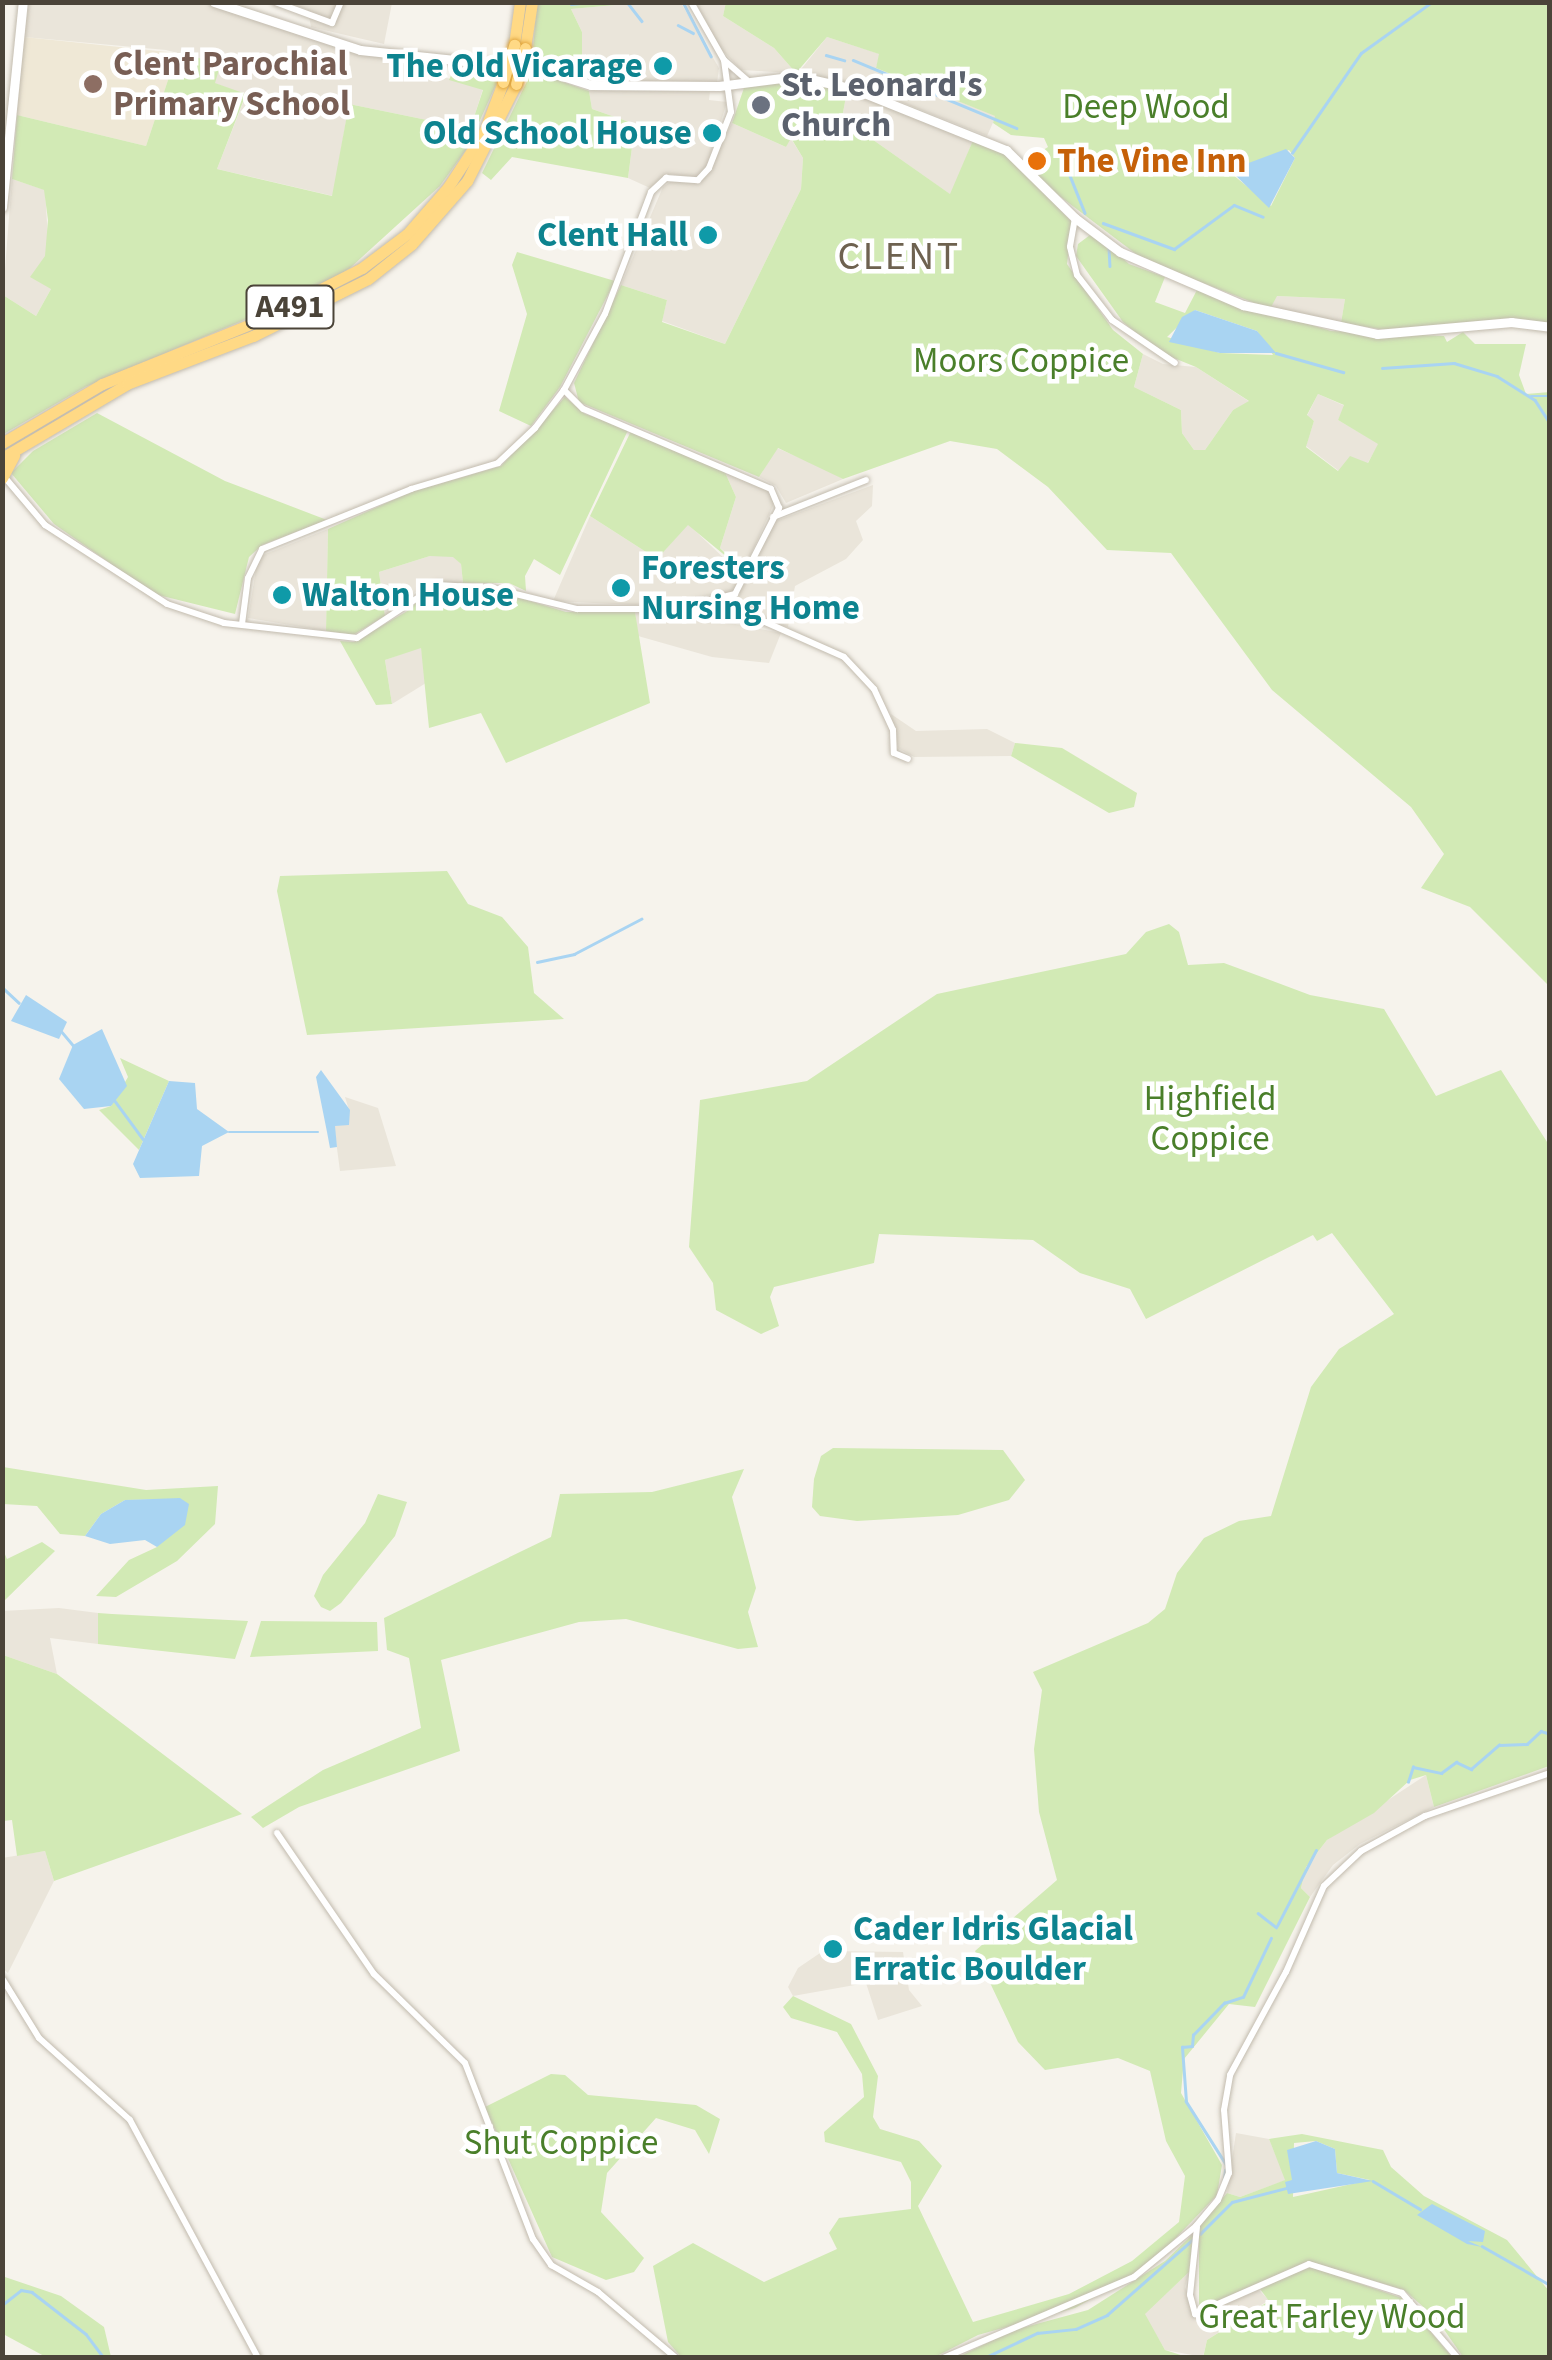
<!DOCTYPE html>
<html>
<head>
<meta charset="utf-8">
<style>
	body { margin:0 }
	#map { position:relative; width:1552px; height:2360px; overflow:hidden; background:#f6f3ec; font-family:"Source Sans 3",sans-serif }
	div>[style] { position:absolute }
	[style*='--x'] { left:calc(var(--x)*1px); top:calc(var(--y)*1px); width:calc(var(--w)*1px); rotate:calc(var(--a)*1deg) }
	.residential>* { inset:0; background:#eae5da }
	.education>* { inset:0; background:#efe8d6 }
	.green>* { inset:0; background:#d2eab5 }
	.water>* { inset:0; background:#a9d4f2 }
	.stream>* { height:2.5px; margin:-1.25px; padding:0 1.25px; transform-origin:1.25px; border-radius:1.25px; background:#a9d4f2 }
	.roads { filter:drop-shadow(0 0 2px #c2bbae) drop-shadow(0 0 2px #c2bbae) }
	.minor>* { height:6px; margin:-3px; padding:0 3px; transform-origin:3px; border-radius:3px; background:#fff }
	.tertiary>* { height:9px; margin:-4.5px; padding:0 4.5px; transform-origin:4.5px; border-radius:4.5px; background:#fff }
	.trunk>* { height:11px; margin:-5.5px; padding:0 5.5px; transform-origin:5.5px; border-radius:5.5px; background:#ffd985 }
	.bridges { filter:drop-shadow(0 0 2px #e0a43c) drop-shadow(0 0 2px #e0a43c) }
	.trunk-bridge>* { height:11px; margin:-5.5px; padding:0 5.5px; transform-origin:5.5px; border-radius:5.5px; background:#ffd985 }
	.dots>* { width:28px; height:28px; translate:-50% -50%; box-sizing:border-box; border:5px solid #fff; border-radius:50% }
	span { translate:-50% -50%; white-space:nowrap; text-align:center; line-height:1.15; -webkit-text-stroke:9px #fff; paint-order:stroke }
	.shield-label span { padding:2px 8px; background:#fff; border:2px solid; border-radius:8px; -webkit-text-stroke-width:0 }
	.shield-label { font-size:32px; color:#4b4439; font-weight:700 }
	.education-label { font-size:35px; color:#785e54; font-weight:700 }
	.left { translate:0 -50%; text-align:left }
	.culture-label { font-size:35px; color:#0d838f; font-weight:700 }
	.right { translate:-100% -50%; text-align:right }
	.worship-label { font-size:35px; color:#5b616d; font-weight:700 }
	.park-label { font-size:35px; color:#4a7f2a }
	.food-label { font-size:35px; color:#c56008; font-weight:700 }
	.quarter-label { font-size:40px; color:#6e6250; letter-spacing:2.5px }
	.frame { position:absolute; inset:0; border:5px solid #4b4439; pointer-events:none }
</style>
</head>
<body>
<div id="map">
	<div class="residential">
		<i style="clip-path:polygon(29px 3px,204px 3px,483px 89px,474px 117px,461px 127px,349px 104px,333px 196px,217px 169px,246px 95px,214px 83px,221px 64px,166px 50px,24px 37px)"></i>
		<i style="clip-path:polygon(289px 3px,392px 3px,384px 44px,311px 27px,308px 10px)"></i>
		<i style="clip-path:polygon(637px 3px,681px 3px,719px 68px,717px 83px,630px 83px,582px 72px,582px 32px,571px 9px)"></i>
		<i style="clip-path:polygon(696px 3px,726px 3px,723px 16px,774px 48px,796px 73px,741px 70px,720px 48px)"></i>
		<i style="clip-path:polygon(827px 37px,880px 54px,876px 68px,996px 116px,987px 136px,878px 93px,798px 73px)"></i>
		<i style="clip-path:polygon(589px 91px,710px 91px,709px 100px,727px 102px,707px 166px,697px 177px,666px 174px,650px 188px,628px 178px,635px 124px,592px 109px)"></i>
		<i style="clip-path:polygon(847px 91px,974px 138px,951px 195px,869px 137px,840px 129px)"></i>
		<i style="clip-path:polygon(732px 123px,786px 147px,790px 137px,803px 158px,801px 189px,725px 344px,662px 321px,667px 300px,621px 285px,663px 187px,673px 180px,700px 184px)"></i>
		<i style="clip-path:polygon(12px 179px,45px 190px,51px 289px,36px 316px,3px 295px)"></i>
		<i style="clip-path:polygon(1276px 296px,1345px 299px,1341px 323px,1270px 309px)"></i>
		<i style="clip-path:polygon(1143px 354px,1163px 364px,1196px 367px,1250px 402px,1233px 410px,1205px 450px,1194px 450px,1182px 433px,1181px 410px,1134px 387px)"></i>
		<i style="clip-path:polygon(1318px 394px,1345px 406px,1338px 420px,1379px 444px,1367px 464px,1339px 471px,1306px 446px,1314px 421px,1307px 416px)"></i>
		<i style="clip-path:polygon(777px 448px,825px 469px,843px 479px,786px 503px,776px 486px,759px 477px)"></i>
		<i style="clip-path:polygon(724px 470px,761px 483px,776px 499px,734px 592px,636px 605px,553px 601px,590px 516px,657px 559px,688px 524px,728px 562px,739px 562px,720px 548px,736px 497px)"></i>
		<i style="clip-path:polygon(873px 485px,872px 506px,856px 521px,863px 540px,846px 559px,795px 586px,788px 627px,683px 608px,739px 595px,752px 556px,776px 521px)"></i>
		<i style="clip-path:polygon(328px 529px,326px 631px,248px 618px,258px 557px)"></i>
		<i style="clip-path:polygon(430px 556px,453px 556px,461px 564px,463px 583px,423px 586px,385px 616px,379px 572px)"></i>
		<i style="clip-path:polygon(635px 612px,675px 612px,781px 633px,769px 663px,712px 657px,638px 636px)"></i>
		<i style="clip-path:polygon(421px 647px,426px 683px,392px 704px,385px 660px)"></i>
		<i style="clip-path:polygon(891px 714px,916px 731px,987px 729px,1015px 743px,1011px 756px,914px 757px,898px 748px)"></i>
		<i style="clip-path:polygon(345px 1097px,378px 1108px,396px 1166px,340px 1171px,334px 1126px,349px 1110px)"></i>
		<i style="clip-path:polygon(59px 1608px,98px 1613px,98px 1644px,50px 1638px,57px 1674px,3px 1655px,2px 1611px)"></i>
		<i style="clip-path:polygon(1426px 1775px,1434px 1807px,1360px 1844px,1333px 1865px,1310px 1897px,1301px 1888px,1306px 1867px,1327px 1840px)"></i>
		<i style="clip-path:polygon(45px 1851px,54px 1881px,8px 1973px,2px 1968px,2px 1858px)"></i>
		<i style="clip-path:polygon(823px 1951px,903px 1952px,909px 1990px,922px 2006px,878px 2020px,866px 1983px,793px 1996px,788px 1987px,798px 1968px)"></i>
		<i style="clip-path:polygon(1236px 2133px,1269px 2139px,1286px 2180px,1240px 2197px,1227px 2193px)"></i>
		<i style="clip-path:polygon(1189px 2272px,1185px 2287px,1197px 2319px,1256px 2287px,1269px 2300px,1207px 2340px,1203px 2357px,1165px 2350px,1144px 2314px)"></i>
	</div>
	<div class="education">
		<i style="clip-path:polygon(24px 37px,177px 53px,146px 146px,17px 115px)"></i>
	</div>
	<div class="green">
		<i style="clip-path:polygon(evenodd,726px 2px,1549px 3px,1549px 323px,1386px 330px,1341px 323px,1345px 299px,1277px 296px,1270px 309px,1144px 260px,1037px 179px,1046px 157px,1040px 152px,1048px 147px,1044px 138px,1011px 135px,993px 123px,995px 116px,876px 68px,879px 54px,827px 37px,796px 73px,774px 48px,723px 16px,726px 2px,1289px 150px,1295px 158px,1271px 206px,1232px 174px,1289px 150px)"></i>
		<i style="clip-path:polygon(537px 3px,637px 3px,571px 9px,582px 32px,582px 72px,532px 60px)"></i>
		<i style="clip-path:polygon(177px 53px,221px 63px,215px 83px,246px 94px,217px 169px,332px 196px,349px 104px,461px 127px,474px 117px,483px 90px,449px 80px,453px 71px,495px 72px,499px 78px,468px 147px,440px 186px,350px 268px,311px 292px,85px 387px,2px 435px,3px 295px,36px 316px,51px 289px,30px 277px,45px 256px,48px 220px,44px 190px,12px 179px,17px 115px,146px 146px)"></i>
		<i style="clip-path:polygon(540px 74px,589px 91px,592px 109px,635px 124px,628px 178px,512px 157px,491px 180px,482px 173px,530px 75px)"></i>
		<i style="clip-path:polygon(evenodd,775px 80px,847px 91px,840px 129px,869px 137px,950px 194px,974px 138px,1004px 153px,1072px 222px,1067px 264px,1113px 330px,1143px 354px,1134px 387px,1181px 410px,1182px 433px,1194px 450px,1205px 450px,1233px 410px,1249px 401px,1196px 367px,1159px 352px,1123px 322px,1076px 256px,1078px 244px,1094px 232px,1129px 264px,1165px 277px,1155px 302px,1185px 313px,1197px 290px,1331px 331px,1444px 336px,1447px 342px,1463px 332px,1475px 344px,1526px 344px,1519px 375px,1526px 394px,1550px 392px,1549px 986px,1470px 907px,1421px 888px,1444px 854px,1411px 807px,1272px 690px,1171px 553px,1107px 550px,1048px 487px,997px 449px,950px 441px,843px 479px,778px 448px,759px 477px,579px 402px,574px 383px,621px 285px,667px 300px,662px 322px,725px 344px,801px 189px,803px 158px,791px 138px,786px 147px,732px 123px,745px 85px,775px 80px,1195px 310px,1257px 331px,1273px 355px,1220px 353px,1167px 337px,1195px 310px,775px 80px,1318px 394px,1344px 405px,1338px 420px,1378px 444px,1368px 463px,1350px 456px,1338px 471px,1306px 447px,1314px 421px,1307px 415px,1318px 394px)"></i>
		<i style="clip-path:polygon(517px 252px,615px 281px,560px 387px,531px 426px,499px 411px,527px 314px,512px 265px)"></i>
		<i style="clip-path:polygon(565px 397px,585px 414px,629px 428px,560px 575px,534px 559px,525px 576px,526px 591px,509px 583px,463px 583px,461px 564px,453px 557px,430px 556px,379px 572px,385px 616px,353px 635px,326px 631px,328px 529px,411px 492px,501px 466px)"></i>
		<i style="clip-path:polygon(97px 413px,225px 481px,327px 520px,262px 545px,249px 557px,235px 614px,154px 594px,54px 524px,11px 473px,33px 451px)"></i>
		<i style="clip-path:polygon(632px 429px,724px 470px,736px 497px,720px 548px,739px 567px,688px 525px,657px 559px,590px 516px)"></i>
		<i style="clip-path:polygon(429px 589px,507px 594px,566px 612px,635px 612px,650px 703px,506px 763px,481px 713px,429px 728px,421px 648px,385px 660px,392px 704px,376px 705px,340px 641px,354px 642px,409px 610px)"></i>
		<i style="clip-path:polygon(1015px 743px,1062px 748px,1137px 793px,1134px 807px,1109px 813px,1011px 756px)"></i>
		<i style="clip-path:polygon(447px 871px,468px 904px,502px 917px,528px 947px,534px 993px,564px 1019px,307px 1035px,277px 891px,280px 876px)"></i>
		<i style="clip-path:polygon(1169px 924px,1179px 932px,1188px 965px,1224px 963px,1310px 995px,1384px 1009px,1436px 1096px,1501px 1070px,1549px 1145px,1549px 1766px,1434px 1807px,1426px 1775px,1410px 1780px,1374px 1813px,1327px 1840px,1306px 1867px,1301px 1888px,1310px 1897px,1255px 2007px,1229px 2004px,1184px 2059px,1181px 2093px,1222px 2165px,1217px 2195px,1148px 2267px,1075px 2308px,978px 2335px,935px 2357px,682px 2358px,668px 2342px,653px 2266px,693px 2243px,764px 2282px,837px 2249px,829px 2233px,839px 2218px,911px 2209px,911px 2182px,901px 2162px,825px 2142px,824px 2132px,864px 2097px,862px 2074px,837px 2032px,791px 2018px,783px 2007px,793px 1996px,851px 2024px,878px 2076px,873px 2117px,880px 2129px,919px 2141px,942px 2166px,918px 2206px,973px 2322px,1069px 2294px,1132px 2261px,1179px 2222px,1185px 2176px,1166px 2141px,1150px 2071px,1118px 2058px,1045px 2070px,1018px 2042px,975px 1951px,1057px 1880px,1039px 1812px,1034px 1749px,1042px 1690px,1033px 1672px,1148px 1623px,1165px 1609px,1177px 1573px,1204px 1538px,1239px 1521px,1271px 1516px,1311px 1387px,1339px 1349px,1394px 1314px,1332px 1233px,1317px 1241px,1313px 1235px,1146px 1319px,1130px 1289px,1080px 1273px,1033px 1240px,879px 1234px,874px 1263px,774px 1287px,770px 1297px,779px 1326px,761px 1334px,716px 1310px,713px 1283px,689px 1247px,700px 1100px,807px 1081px,937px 994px,1126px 954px,1146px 932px)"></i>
		<i style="clip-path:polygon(120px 1058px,169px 1081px,139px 1150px,99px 1110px,111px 1106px,128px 1077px)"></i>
		<i style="clip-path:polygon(833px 1448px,1003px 1450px,1025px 1480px,1009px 1500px,958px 1515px,857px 1521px,820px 1516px,812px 1507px,814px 1479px,821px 1456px)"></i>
		<i style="clip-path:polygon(3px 1467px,146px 1490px,218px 1486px,215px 1524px,177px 1561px,116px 1597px,96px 1596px,129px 1560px,157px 1547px,180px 1499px,125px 1500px,101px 1514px,85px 1536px,60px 1534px,37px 1506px,3px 1504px)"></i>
		<i style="clip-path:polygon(744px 1469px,732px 1497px,756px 1588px,748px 1612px,758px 1647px,738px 1649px,626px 1619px,579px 1622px,441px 1660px,460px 1751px,299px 1807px,263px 1828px,251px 1817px,323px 1770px,421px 1728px,409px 1658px,387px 1650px,384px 1618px,551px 1537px,560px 1494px,652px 1492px)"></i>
		<i style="clip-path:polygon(378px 1494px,407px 1502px,395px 1536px,341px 1603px,330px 1611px,321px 1607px,314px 1596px,323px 1575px,365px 1523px)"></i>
		<i style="clip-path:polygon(42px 1542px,55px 1551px,3px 1602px,3px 1550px,7px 1559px)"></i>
		<i style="clip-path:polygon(98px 1613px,112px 1614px,248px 1621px,235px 1659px,98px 1644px)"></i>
		<i style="clip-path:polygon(261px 1621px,377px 1622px,378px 1651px,250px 1657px)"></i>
		<i style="clip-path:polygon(3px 1655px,57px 1674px,242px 1814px,54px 1881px,45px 1851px,17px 1856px,12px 1820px,3px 1821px)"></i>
		<i style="clip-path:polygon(551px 2074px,565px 2075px,588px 2095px,696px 2105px,720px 2119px,709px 2154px,695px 2130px,656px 2118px,607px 2173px,601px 2212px,644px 2258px,634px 2272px,606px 2280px,552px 2257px,485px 2107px)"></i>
		<i style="clip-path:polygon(evenodd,1302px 2134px,1383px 2150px,1391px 2167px,1424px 2196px,1507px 2240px,1549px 2291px,1549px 2357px,1463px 2357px,1436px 2318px,1404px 2290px,1308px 2261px,1199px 2310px,1199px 2226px,1227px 2193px,1240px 2197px,1285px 2180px,1269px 2139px,1302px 2134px,1316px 2141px,1335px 2149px,1337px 2173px,1370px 2180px,1293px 2197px,1294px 2143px,1316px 2141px)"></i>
		<i style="clip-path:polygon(1193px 2234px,1189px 2272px,1145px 2314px,1165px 2350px,1187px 2357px,956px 2358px,1014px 2330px,1088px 2310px,1165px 2261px)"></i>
		<i style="clip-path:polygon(1311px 2267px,1402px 2298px,1452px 2357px,1203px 2358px,1207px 2340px,1269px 2301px,1260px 2289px,1265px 2285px)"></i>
		<i style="clip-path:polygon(2px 2276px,61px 2296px,104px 2327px,111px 2357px,46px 2357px,3px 2334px)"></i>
	</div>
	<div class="water">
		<i style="clip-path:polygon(1286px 149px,1295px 158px,1269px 208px,1230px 170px)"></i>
		<i style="clip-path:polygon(1195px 310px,1257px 331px,1276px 353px,1220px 353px,1169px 342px,1182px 317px)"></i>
		<i style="clip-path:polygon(26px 995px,67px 1022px,59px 1039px,11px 1021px)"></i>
		<i style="clip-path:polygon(102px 1029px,127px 1086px,111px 1106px,84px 1109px,59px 1079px,73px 1045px)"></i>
		<i style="clip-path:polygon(321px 1070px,350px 1110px,349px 1125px,335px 1126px,337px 1147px,330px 1148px,327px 1132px,316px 1077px)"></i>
		<i style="clip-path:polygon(169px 1081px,195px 1083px,197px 1109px,229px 1132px,202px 1146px,199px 1176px,140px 1178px,133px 1164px)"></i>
		<i style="clip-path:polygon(180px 1498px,189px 1504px,185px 1525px,157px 1547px,145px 1540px,110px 1544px,85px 1536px,101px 1514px,125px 1500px)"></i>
		<i style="clip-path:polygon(1316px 2141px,1335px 2149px,1337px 2173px,1373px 2181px,1288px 2194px,1285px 2182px,1292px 2180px,1287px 2150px)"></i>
		<i style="clip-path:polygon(1432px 2204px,1485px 2231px,1483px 2242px,1468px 2241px,1482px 2247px,1467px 2244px,1417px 2215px)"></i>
	</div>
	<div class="stream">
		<i style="--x:594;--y:2;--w:3;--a:0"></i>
		<i style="--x:627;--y:2;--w:24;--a:52"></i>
		<i style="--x:683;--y:2;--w:61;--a:62.6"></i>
		<i style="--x:571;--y:4;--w:18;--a:-6"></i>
		<i style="--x:678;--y:25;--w:17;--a:28"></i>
		<i style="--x:826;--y:55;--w:19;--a:16"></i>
		<i style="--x:853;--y:60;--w:177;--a:22.6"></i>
		<i style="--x:1292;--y:153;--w:121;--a:-55.4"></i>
		<i style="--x:1361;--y:53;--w:87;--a:-35.7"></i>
		<i style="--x:1063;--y:158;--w:59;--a:68.2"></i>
		<i style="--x:1103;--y:223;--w:76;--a:20.1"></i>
		<i style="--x:1174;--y:249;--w:74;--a:-36.3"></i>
		<i style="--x:1234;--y:205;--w:31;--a:22"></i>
		<i style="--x:1109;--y:248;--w:18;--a:87"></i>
		<i style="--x:1276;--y:353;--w:70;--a:15.8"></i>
		<i style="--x:1382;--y:368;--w:72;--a:-4"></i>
		<i style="--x:1454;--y:363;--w:45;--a:16.8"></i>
		<i style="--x:1497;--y:376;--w:45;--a:32.3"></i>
		<i style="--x:1535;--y:400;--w:27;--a:57"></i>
		<i style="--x:1531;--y:396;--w:19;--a:0"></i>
		<i style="--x:537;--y:962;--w:38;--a:-12"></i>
		<i style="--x:574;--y:954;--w:76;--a:-27.6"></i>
		<i style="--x:2;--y:987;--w:23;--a:43"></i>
		<i style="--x:62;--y:1032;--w:17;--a:50"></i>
		<i style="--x:115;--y:1101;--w:47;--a:53.6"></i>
		<i style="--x:229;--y:1132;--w:89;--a:0"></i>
		<i style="--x:1408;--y:1782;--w:16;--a:-72"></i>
		<i style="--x:1413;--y:1767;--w:29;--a:12"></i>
		<i style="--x:1441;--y:1773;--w:19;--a:-36"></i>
		<i style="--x:1456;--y:1762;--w:17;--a:25"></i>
		<i style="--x:1471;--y:1769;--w:37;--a:-41"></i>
		<i style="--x:1499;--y:1745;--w:28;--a:-2"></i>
		<i style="--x:1527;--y:1744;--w:19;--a:-43"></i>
		<i style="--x:1541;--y:1731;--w:9;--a:18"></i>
		<i style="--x:1258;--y:1913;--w:23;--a:38"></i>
		<i style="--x:1277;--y:1926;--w:85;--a:-62.8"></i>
		<i style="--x:1226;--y:2165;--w:75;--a:-122.4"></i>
		<i style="--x:1186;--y:2102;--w:55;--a:-94.2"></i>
		<i style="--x:1182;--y:2047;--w:10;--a:-6"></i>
		<i style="--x:1192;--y:2046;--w:11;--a:-85"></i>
		<i style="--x:1193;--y:2035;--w:45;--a:-45.9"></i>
		<i style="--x:1224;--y:2003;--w:20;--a:-18"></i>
		<i style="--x:1243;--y:1997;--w:65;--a:-64.6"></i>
		<i style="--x:1373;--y:2181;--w:55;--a:30.8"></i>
		<i style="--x:1223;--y:2185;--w:15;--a:-82"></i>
		<i style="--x:1200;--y:2234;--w:45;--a:-45"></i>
		<i style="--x:1232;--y:2202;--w:56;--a:-14.5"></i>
		<i style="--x:1482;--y:2246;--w:78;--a:29.8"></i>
		<i style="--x:2;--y:2305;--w:24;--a:-38"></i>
		<i style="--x:21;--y:2290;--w:11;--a:10"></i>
		<i style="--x:32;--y:2292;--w:68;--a:37.9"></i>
		<i style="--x:86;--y:2334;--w:30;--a:53"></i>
		<i style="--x:984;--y:2358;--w:59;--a:-25.3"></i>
		<i style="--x:1037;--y:2333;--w:39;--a:-6"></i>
		<i style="--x:1076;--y:2329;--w:34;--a:-24"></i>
		<i style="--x:1107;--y:2315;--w:113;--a:-41.4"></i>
	</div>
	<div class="roads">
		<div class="minor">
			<i style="--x:275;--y:2;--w:61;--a:20.2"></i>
			<i style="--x:332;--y:23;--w:23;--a:-67"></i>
			<i style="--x:691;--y:2;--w:67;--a:60.4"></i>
			<i style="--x:724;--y:60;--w:30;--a:41"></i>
			<i style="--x:1075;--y:218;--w:29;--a:100"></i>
			<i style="--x:1070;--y:247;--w:29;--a:76"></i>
			<i style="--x:1077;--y:275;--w:57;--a:52.1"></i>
			<i style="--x:1112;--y:320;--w:76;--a:34.3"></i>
			<i style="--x:7;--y:480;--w:59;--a:49.8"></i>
			<i style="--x:45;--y:525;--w:145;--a:32.9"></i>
			<i style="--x:167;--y:604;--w:60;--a:18.4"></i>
			<i style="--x:224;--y:623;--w:134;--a:6.4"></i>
			<i style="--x:357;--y:638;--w:96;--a:-33.5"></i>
			<i style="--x:437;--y:585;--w:54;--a:3.2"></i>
			<i style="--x:491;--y:588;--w:89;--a:13.7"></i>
			<i style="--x:577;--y:609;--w:96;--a:0"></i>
			<i style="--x:673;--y:609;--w:64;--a:-13.6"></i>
			<i style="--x:735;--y:594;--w:97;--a:-62.9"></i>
			<i style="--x:779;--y:508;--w:21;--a:-113"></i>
			<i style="--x:771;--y:489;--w:204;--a:-156.9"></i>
			<i style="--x:583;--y:409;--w:27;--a:-135"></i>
			<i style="--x:773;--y:517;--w:100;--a:-21.7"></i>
			<i style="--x:674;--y:609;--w:92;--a:8.1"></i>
			<i style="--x:765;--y:622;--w:86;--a:23.9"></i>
			<i style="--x:844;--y:657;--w:44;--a:46.8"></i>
			<i style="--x:874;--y:689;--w:45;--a:65.1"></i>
			<i style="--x:893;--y:730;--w:23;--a:88"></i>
			<i style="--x:894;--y:753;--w:15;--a:23"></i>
			<i style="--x:242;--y:624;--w:46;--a:-82.6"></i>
			<i style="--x:248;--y:578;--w:32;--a:-64"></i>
			<i style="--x:262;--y:549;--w:161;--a:-21.9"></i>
			<i style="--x:411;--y:489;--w:91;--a:-16.6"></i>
			<i style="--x:498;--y:463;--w:51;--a:-43.4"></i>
			<i style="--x:535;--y:428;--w:48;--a:-52.7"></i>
			<i style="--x:564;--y:390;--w:86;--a:-61.7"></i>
			<i style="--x:605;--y:314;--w:130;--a:-69.3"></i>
			<i style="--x:651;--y:192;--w:21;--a:-43"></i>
			<i style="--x:666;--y:178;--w:32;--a:4"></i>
			<i style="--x:698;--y:180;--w:16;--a:-47"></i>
			<i style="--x:709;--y:168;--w:60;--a:-68.6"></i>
			<i style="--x:731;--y:112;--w:52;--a:-97.7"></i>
			<i style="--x:277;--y:1833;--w:171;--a:55.5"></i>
			<i style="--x:374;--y:1974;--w:127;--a:44.4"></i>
			<i style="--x:465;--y:2063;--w:189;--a:68.9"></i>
			<i style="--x:533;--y:2239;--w:32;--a:55"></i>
			<i style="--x:551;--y:2265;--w:54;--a:29.9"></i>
			<i style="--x:598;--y:2292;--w:102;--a:40.2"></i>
			<i style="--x:2;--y:1978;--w:70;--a:58.3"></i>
			<i style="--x:39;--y:2038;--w:122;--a:42"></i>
			<i style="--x:130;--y:2120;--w:270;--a:61.7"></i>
			<i style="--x:1197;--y:2227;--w:68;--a:95.9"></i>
			<i style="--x:1190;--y:2295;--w:20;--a:75"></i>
			<i style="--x:1195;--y:2314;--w:124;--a:-23.7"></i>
			<i style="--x:1309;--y:2264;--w:97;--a:17.3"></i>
			<i style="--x:1402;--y:2293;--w:86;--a:49.3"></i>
			<i style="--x:943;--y:2358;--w:207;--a:-23"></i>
			<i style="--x:1134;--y:2277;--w:80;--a:-39.4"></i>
			<i style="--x:1196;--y:2226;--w:34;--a:-50"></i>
			<i style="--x:1218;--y:2200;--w:29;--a:-68"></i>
			<i style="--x:1229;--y:2173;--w:63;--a:-94.5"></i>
			<i style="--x:1224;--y:2110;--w:36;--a:-80"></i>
			<i style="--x:1230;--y:2075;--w:117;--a:-61.5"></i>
			<i style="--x:1286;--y:1972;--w:94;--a:-66.2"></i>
			<i style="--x:1324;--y:1886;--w:51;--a:-43.4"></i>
			<i style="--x:1361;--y:1851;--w:73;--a:-28.7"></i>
			<i style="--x:1425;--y:1816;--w:132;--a:-19"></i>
		</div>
		<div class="tertiary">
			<i style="--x:214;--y:2;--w:154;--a:18.2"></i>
			<i style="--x:360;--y:50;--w:181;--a:6"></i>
			<i style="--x:540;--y:69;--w:53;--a:17.4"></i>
			<i style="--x:591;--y:85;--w:128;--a:0.4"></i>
			<i style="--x:719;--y:86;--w:79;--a:-7.3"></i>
			<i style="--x:797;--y:76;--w:58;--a:12.8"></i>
			<i style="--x:854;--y:89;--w:164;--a:21.9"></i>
			<i style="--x:1006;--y:150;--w:97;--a:44.6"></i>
			<i style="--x:1075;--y:218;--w:56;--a:37.1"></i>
			<i style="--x:1120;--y:252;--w:134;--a:23.3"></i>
			<i style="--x:1243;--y:305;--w:137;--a:12.2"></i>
			<i style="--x:1377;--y:334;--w:135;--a:-5.1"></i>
			<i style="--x:1511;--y:322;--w:39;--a:7"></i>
			<i style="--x:2;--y:207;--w:206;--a:-84.2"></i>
		</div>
		<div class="trunk">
			<i style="--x:514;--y:45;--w:43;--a:-82.1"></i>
			<i style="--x:525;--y:48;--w:47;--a:-81.3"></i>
			<i style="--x:2;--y:443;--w:116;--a:-30.5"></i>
			<i style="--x:102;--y:384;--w:168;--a:-22"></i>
			<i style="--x:258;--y:321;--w:117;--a:-27"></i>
			<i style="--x:362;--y:268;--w:56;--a:-37.1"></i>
			<i style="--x:407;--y:234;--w:62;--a:-48.9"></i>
			<i style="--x:448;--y:187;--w:66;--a:-56.8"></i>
			<i style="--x:484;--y:132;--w:53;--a:-69.2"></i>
			<i style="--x:2;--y:458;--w:145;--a:-30.6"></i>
			<i style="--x:127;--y:384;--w:135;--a:-20.9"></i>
			<i style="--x:253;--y:336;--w:128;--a:-26.4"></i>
			<i style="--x:368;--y:279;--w:56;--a:-38.5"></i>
			<i style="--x:412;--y:244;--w:84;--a:-48.9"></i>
			<i style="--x:467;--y:181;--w:109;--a:-63.2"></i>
			<i style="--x:2;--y:478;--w:26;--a:-62"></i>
		</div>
	</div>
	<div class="bridges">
		<div class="trunk-bridge">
			<i style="--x:503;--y:82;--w:39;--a:-73"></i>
			<i style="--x:516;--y:84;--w:37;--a:-76"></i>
		</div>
	</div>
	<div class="dots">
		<i style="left:663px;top:66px;background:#0f9aa8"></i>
		<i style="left:93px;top:84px;background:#8d6e63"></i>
		<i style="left:761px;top:105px;background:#6b7280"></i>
		<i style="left:712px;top:133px;background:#0f9aa8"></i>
		<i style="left:1037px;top:161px;background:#e8710a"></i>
		<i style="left:708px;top:235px;background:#0f9aa8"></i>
		<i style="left:621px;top:588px;background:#0f9aa8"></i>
		<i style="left:282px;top:595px;background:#0f9aa8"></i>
		<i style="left:833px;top:1949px;background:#0f9aa8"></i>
	</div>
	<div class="shield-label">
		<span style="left:290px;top:307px">A491</span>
	</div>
	<div class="education-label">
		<span class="left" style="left:113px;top:84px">Clent Parochial<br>Primary School</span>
	</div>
	<div class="culture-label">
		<span class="right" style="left:643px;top:66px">The Old Vicarage</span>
		<span class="right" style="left:692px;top:133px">Old School House</span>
		<span class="right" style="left:688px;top:235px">Clent Hall</span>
		<span class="left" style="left:641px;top:588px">Foresters<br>Nursing Home</span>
		<span class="left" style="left:302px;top:595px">Walton House</span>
		<span class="left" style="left:853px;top:1949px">Cader Idris Glacial<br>Erratic Boulder</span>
	</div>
	<div class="worship-label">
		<span class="left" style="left:781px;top:105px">St. Leonard's<br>Church</span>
	</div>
	<div class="park-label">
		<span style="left:1146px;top:107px">Deep Wood</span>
		<span style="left:1021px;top:361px">Moors Coppice</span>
		<span style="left:1210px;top:1119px">Highfield<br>Coppice</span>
		<span style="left:561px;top:2143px">Shut Coppice</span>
		<span style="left:1332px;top:2317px">Great Farley Wood</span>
	</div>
	<div class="food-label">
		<span class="left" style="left:1057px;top:161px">The Vine Inn</span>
	</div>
	<div class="quarter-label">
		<span style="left:899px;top:257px">CLENT</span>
	</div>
	<div class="frame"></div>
</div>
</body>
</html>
